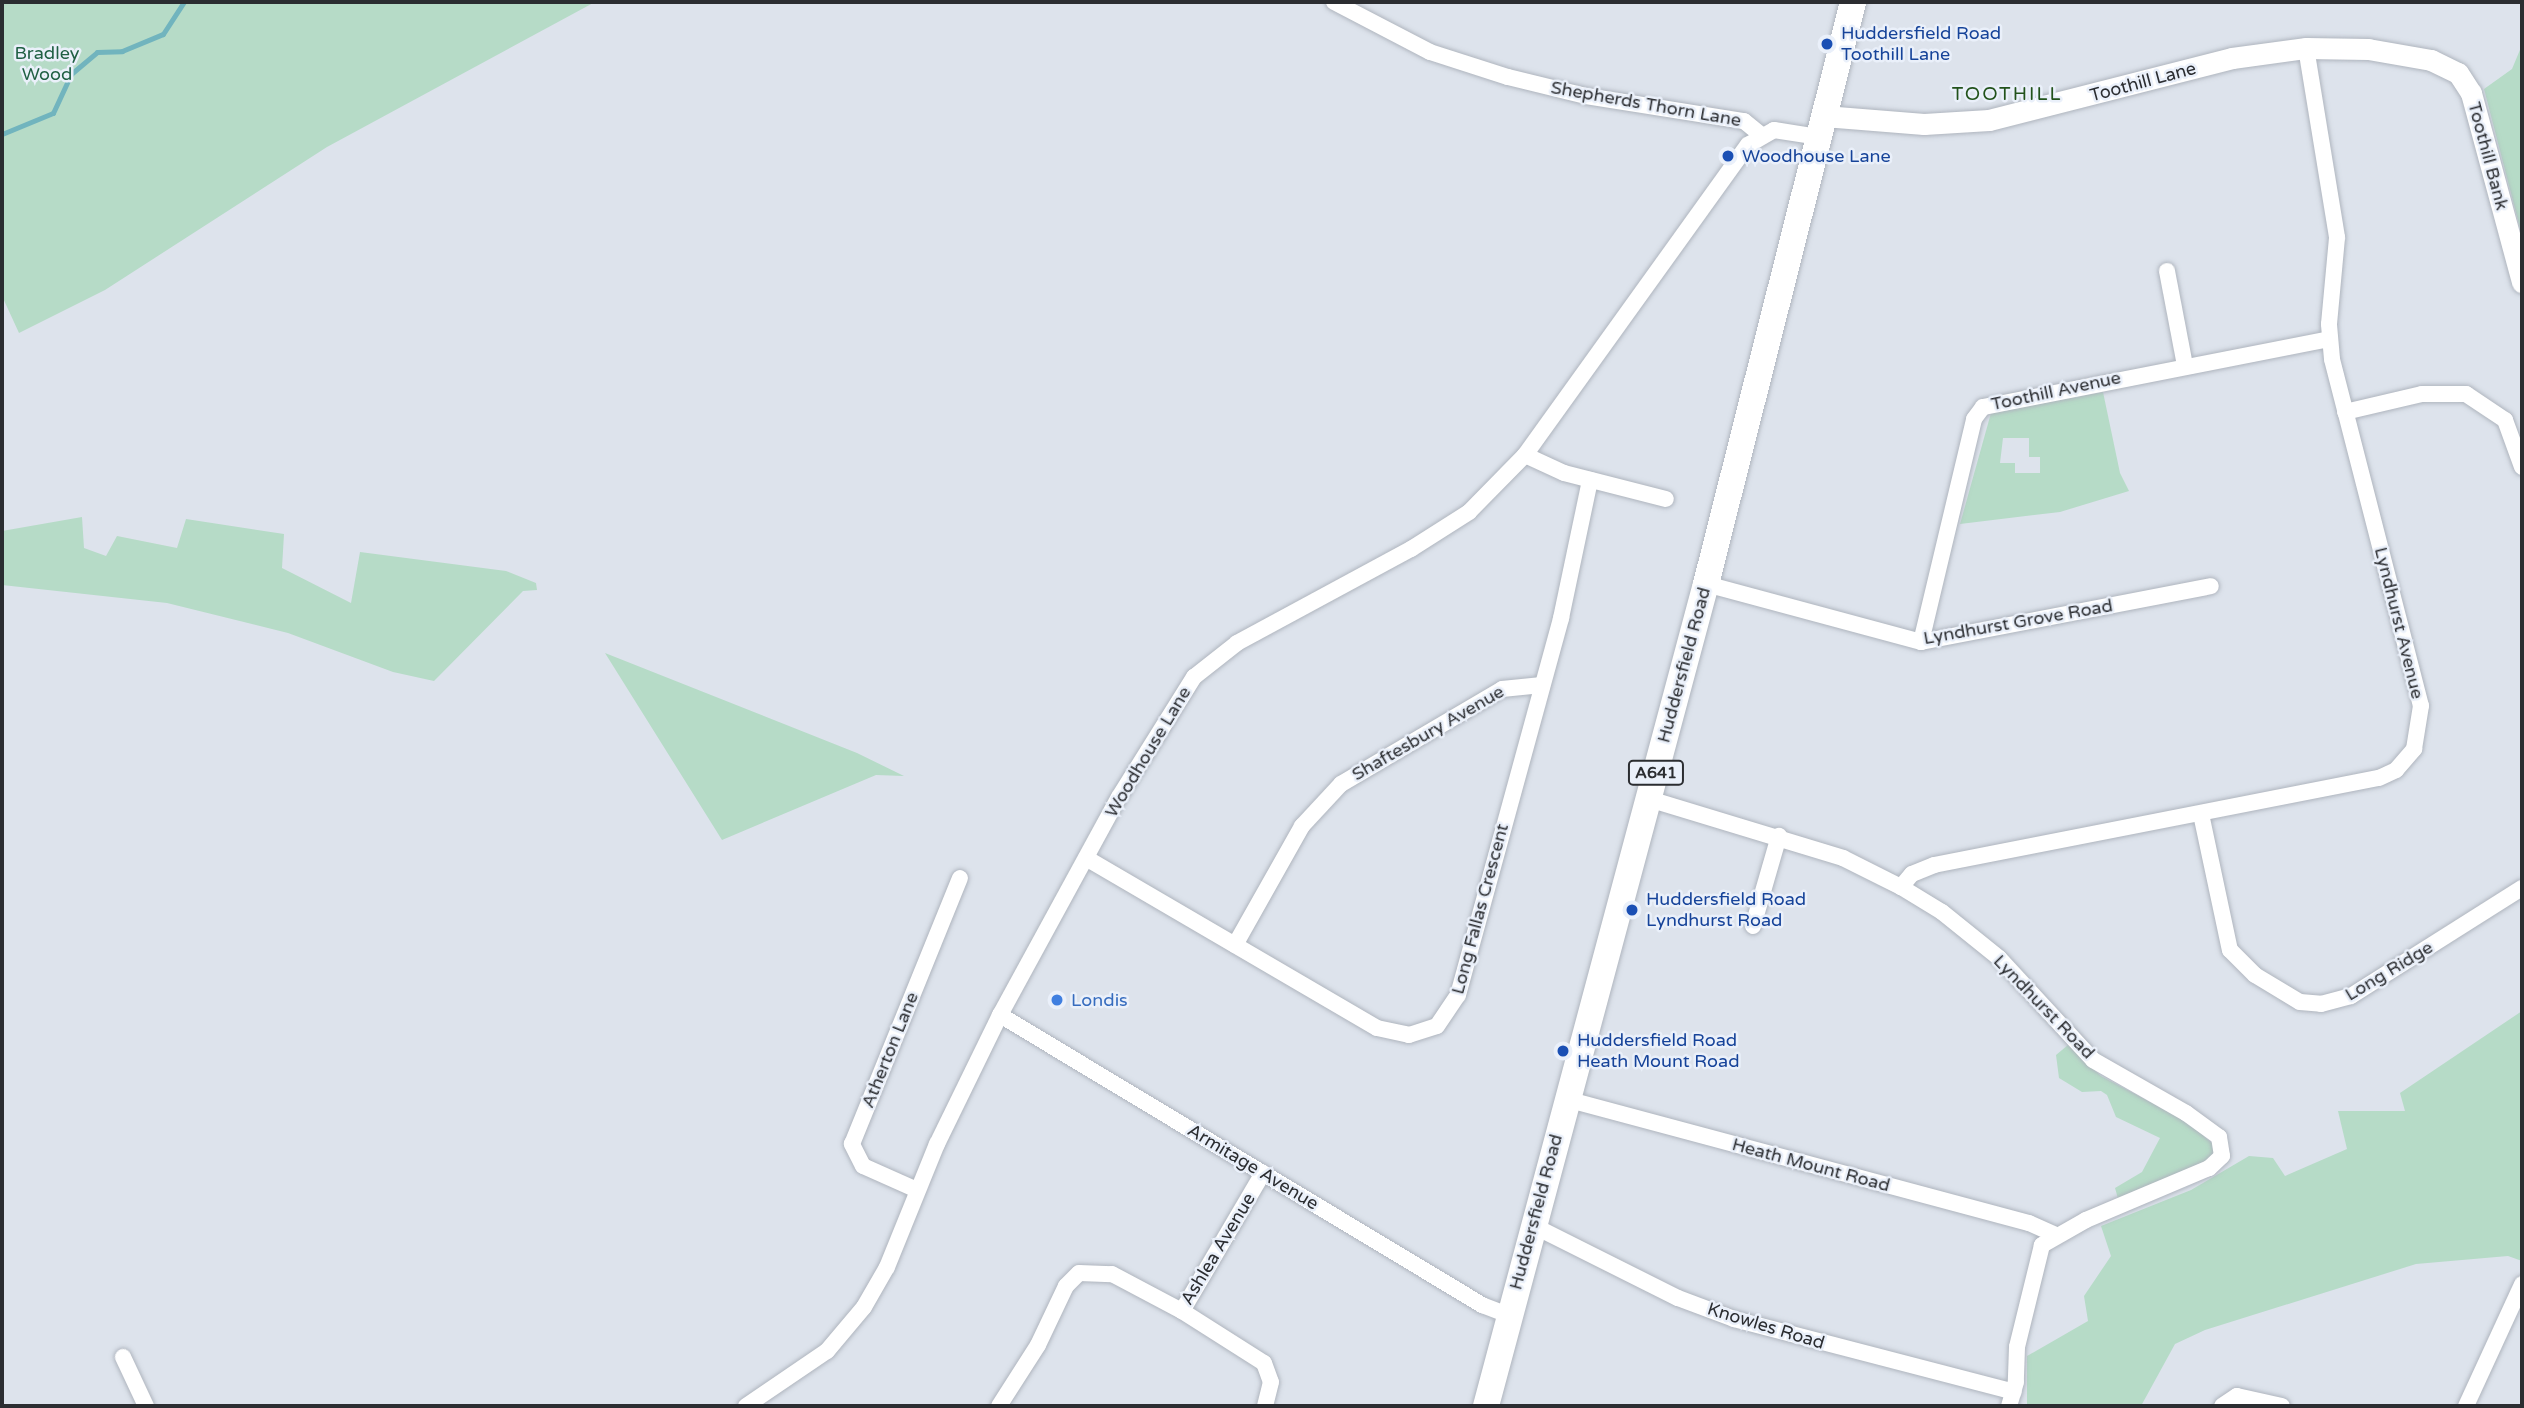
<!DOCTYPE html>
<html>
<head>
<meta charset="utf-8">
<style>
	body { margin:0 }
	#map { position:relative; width:2524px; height:1408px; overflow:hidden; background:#dde3ec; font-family:"Varela Round",sans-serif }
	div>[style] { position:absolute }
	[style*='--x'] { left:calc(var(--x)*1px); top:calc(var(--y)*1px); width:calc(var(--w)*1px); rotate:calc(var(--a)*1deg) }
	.green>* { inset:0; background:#b6dbc7 }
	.stream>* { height:5px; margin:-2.5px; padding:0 2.5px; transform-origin:2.5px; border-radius:2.5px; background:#71b4be }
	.roads { filter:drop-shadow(0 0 2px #afb5be) drop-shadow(0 0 2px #afb5be) }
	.minor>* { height:16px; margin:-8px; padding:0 8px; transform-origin:8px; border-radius:8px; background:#fff }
	.tertiary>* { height:21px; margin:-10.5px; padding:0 10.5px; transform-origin:10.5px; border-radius:10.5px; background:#fff }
	.primary>* { height:26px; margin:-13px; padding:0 13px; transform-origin:13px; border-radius:13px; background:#fff }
	.dots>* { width:19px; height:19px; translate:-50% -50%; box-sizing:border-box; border:4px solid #eaf0fa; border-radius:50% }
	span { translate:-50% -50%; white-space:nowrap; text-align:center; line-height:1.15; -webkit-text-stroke:5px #eaf0fa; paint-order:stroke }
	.shield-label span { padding:2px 5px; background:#eaf0fa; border:2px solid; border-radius:5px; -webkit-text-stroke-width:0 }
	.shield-label { font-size:16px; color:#2b2d31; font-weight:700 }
	.transit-label { font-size:18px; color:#164399 }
	.left { translate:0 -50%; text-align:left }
	.park-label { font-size:18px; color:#206044 }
	.street-label { font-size:18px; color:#2b2d31 }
	.shop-label { font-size:18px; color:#366cbe }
	.neighbourhood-label { font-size:19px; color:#22521b; letter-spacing:2px }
	.frame { position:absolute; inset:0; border:4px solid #2b2d31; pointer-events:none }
</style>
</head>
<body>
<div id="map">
	<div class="green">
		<i style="clip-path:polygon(2px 2px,595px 2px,327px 147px,105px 290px,19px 333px,2px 296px)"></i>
		<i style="clip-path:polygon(2522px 45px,2522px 236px,2484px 89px,2512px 69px)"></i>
		<i style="clip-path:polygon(evenodd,2103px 392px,2120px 473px,2129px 491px,2060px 512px,1960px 524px,1991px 413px,2103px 392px,2003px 438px,2029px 438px,2029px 457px,2040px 457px,2040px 473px,2015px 473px,2015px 463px,2000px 463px,2003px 438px)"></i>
		<i style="clip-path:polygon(82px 517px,84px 548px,106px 556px,117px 536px,177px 548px,186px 519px,284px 534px,282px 568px,351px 603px,360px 552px,506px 571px,536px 583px,537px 590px,523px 591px,434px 681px,393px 672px,288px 633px,167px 603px,2px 585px,2px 531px)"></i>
		<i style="clip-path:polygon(605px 653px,857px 753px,904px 776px,876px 775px,722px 840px)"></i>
		<i style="clip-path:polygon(2522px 1011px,2522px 1261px,2508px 1256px,2416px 1264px,2205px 1330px,2175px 1344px,2141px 1406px,2027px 1406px,2027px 1356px,2088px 1321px,2084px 1296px,2111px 1256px,2101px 1226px,2191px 1190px,2249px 1156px,2273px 1158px,2285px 1176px,2347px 1149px,2338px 1111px,2405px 1111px,2400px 1093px)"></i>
		<i style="clip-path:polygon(2068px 1045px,2101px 1076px,2188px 1122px,2215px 1146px,2212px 1159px,2119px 1202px,2115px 1188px,2142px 1172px,2160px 1138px,2116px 1117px,2107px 1095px,2101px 1091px,2082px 1092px,2059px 1078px,2056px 1055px)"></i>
	</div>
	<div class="stream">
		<i style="--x:2;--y:134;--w:55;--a:-22.4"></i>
		<i style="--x:53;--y:113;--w:43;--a:-65.2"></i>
		<i style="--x:71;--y:74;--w:34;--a:-40"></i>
		<i style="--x:97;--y:52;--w:25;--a:-2"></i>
		<i style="--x:122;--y:51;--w:44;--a:-22.5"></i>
		<i style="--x:163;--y:34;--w:38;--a:-57"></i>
	</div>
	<div class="roads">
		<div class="minor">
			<i style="--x:1334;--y:2;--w:108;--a:27.5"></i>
			<i style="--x:1430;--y:52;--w:82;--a:17.8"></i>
			<i style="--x:1508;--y:77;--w:80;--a:13.7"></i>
			<i style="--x:1586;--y:96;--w:160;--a:9"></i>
			<i style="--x:1744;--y:121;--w:21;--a:39"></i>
			<i style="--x:2167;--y:271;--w:96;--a:79.2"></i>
			<i style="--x:2345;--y:412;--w:79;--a:-13.2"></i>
			<i style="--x:2422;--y:394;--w:44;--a:0"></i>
			<i style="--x:2466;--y:394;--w:47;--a:33.7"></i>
			<i style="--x:2505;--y:420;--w:50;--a:70.1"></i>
			<i style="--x:1525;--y:455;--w:43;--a:24.8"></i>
			<i style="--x:1564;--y:473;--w:105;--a:14.3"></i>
			<i style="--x:1706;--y:584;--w:223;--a:15.1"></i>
			<i style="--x:1921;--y:642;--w:295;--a:-10.9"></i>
			<i style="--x:1921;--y:642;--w:229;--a:-76.6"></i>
			<i style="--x:1974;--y:419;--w:15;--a:-53"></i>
			<i style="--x:1983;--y:407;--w:353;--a:-11.1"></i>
			<i style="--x:1649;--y:799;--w:203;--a:16.9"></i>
			<i style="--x:1843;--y:858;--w:65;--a:26.6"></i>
			<i style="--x:1901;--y:887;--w:48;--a:31.4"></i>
			<i style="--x:1942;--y:912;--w:73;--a:38.9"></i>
			<i style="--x:1999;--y:958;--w:139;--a:47.3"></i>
			<i style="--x:2093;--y:1060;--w:107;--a:29.7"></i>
			<i style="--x:2186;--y:1113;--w:41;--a:36"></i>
			<i style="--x:2219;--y:1137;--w:19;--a:81"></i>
			<i style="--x:2222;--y:1156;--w:18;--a:137"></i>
			<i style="--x:2209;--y:1168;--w:134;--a:157.1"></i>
			<i style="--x:2086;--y:1220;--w:51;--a:150.4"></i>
			<i style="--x:2042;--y:1245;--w:105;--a:103.8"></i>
			<i style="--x:2017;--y:1347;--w:35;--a:92"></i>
			<i style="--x:2016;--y:1382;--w:25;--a:106"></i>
			<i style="--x:2201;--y:814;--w:139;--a:78"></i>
			<i style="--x:2230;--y:950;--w:35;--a:45"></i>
			<i style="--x:2255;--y:975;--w:52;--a:31"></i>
			<i style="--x:2300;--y:1002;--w:21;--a:5"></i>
			<i style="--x:2321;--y:1004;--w:31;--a:-15"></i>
			<i style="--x:2351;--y:996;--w:202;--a:-32.3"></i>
			<i style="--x:1086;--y:858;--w:337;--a:30.3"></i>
			<i style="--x:1377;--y:1028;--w:33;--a:12"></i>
			<i style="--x:1409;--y:1035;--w:29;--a:-18"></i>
			<i style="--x:1437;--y:1026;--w:37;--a:-56"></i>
			<i style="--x:1458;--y:995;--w:391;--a:-74.7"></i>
			<i style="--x:1561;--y:618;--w:141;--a:-78.1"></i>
			<i style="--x:1901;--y:887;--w:17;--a:-50"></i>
			<i style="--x:1912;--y:874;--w:24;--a:-22"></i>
			<i style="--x:1934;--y:865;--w:453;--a:-11.1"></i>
			<i style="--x:2379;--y:778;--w:19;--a:-25"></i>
			<i style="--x:2396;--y:770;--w:28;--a:-49"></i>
			<i style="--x:2414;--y:749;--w:44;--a:-80.8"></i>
			<i style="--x:2421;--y:706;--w:358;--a:-104.4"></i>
			<i style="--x:2332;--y:359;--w:35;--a:-95"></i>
			<i style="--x:2329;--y:324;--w:87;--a:-84.7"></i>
			<i style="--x:2337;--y:237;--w:192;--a:-99.3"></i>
			<i style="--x:1753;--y:926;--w:94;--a:-73.9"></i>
			<i style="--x:1235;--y:945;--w:137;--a:-60.6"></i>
			<i style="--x:1302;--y:826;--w:57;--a:-47.1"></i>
			<i style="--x:1341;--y:784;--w:187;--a:-30.5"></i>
			<i style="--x:1502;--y:689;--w:40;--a:-5.7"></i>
			<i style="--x:1000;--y:1015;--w:563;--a:31.03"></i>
			<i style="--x:1482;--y:1305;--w:28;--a:21"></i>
			<i style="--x:1566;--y:1099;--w:479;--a:15"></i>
			<i style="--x:2029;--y:1223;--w:27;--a:24"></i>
			<i style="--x:917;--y:1190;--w:59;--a:-156"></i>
			<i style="--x:863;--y:1166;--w:25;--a:-117"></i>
			<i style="--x:852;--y:1144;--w:287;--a:-67.9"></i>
			<i style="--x:1532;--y:1225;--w:163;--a:26.6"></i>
			<i style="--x:1678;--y:1298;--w:60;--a:20.6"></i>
			<i style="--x:1734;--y:1319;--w:289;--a:14.6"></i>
			<i style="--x:1182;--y:1311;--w:97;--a:32.4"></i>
			<i style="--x:1264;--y:1363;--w:20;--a:70"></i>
			<i style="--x:1271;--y:1382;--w:25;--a:104"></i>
			<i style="--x:123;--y:1357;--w:54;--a:64.9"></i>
			<i style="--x:746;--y:1406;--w:98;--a:-34.2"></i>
			<i style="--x:827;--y:1351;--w:57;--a:-49.9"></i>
			<i style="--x:864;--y:1307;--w:46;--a:-60.1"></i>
			<i style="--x:887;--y:1267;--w:133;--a:-67.9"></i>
			<i style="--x:937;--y:1144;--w:144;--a:-64"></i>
			<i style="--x:1000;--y:1015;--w:248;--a:-61.4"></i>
			<i style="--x:1119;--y:797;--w:142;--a:-58"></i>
			<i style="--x:1194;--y:677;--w:55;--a:-38.3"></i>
			<i style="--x:1237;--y:643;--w:198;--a:-28.4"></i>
			<i style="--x:1411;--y:549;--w:69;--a:-32.5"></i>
			<i style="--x:1469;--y:512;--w:80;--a:-45.5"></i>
			<i style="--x:1525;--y:455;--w:382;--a:-54.3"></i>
			<i style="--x:1748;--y:145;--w:30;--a:-30"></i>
			<i style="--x:1774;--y:130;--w:46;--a:8.8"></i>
			<i style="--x:999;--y:1406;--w:72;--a:-57.4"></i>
			<i style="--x:1038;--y:1345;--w:65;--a:-64.6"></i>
			<i style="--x:1066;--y:1286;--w:18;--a:-45"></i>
			<i style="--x:1079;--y:1273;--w:33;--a:2"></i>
			<i style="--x:1112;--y:1274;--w:79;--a:27.9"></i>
			<i style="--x:1182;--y:1311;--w:160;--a:-59.6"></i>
			<i style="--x:2222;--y:1406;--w:18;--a:-34"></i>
			<i style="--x:2237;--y:1396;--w:46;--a:12.5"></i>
			<i style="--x:2466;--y:1406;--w:134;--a:-65.3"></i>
		</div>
		<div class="tertiary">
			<i style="--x:1824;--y:116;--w:100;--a:4.6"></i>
			<i style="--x:1924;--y:124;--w:65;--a:-3.5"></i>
			<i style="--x:1989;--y:120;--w:251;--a:-14.3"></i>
			<i style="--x:2232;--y:58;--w:75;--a:-7.7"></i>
			<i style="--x:2306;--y:48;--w:62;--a:0.9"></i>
			<i style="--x:2368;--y:49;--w:64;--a:9.9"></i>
			<i style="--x:2431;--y:60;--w:30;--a:26"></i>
			<i style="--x:2458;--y:73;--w:24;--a:57"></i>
			<i style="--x:2471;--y:93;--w:196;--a:74.9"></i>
		</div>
		<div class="primary">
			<i style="--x:1486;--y:1406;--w:851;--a:-75.02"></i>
			<i style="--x:1706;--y:584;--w:600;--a:-75.82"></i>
		</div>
	</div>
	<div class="dots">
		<i style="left:1827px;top:44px;background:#1a4fb4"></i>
		<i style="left:1728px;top:156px;background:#1a4fb4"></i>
		<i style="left:1632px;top:910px;background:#1a4fb4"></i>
		<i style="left:1057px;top:1000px;background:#3f7fe0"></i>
		<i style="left:1563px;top:1051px;background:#1a4fb4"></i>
	</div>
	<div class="shield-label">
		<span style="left:1656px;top:773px">A641</span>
	</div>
	<div class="transit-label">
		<span class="left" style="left:1841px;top:44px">Huddersfield Road<br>Toothill Lane</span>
		<span class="left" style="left:1742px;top:156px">Woodhouse Lane</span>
		<span class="left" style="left:1646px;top:910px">Huddersfield Road<br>Lyndhurst Road</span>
		<span class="left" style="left:1577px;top:1051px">Huddersfield Road<br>Heath Mount Road</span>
	</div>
	<div class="park-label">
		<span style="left:47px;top:64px">Bradley<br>Wood</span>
	</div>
	<div class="street-label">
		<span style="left:2143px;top:82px;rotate:-15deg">Toothill Lane</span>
		<span style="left:1646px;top:104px;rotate:10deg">Shepherds Thorn Lane</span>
		<span style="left:2488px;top:156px;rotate:75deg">Toothill Bank</span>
		<span style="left:2056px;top:391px;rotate:-12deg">Toothill Avenue</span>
		<span style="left:2018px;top:622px;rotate:-10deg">Lyndhurst Grove Road</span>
		<span style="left:2399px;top:623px;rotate:76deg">Lyndhurst Avenue</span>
		<span style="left:1684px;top:665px;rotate:-75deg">Huddersfield Road</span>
		<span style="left:1428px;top:733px;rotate:-30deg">Shaftesbury Avenue</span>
		<span style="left:1148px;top:752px;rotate:-59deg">Woodhouse Lane</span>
		<span style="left:1480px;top:909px;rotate:-75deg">Long Fallas Crescent</span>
		<span style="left:2389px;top:971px;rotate:-31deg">Long Ridge</span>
		<span style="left:2044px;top:1007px;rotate:46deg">Lyndhurst Road</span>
		<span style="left:890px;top:1050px;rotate:-68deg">Atherton Lane</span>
		<span style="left:1811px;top:1165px;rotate:15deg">Heath Mount Road</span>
		<span style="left:1253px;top:1167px;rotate:31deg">Armitage Avenue</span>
		<span style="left:1536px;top:1212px;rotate:-75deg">Huddersfield Road</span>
		<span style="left:1218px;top:1249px;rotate:-59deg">Ashlea Avenue</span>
		<span style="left:1766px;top:1326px;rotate:17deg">Knowles Road</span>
	</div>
	<div class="shop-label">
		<span class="left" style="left:1071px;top:1000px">Londis</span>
	</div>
	<div class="neighbourhood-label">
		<span style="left:2007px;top:95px">TOOTHILL</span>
	</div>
	<div class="frame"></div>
</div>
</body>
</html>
